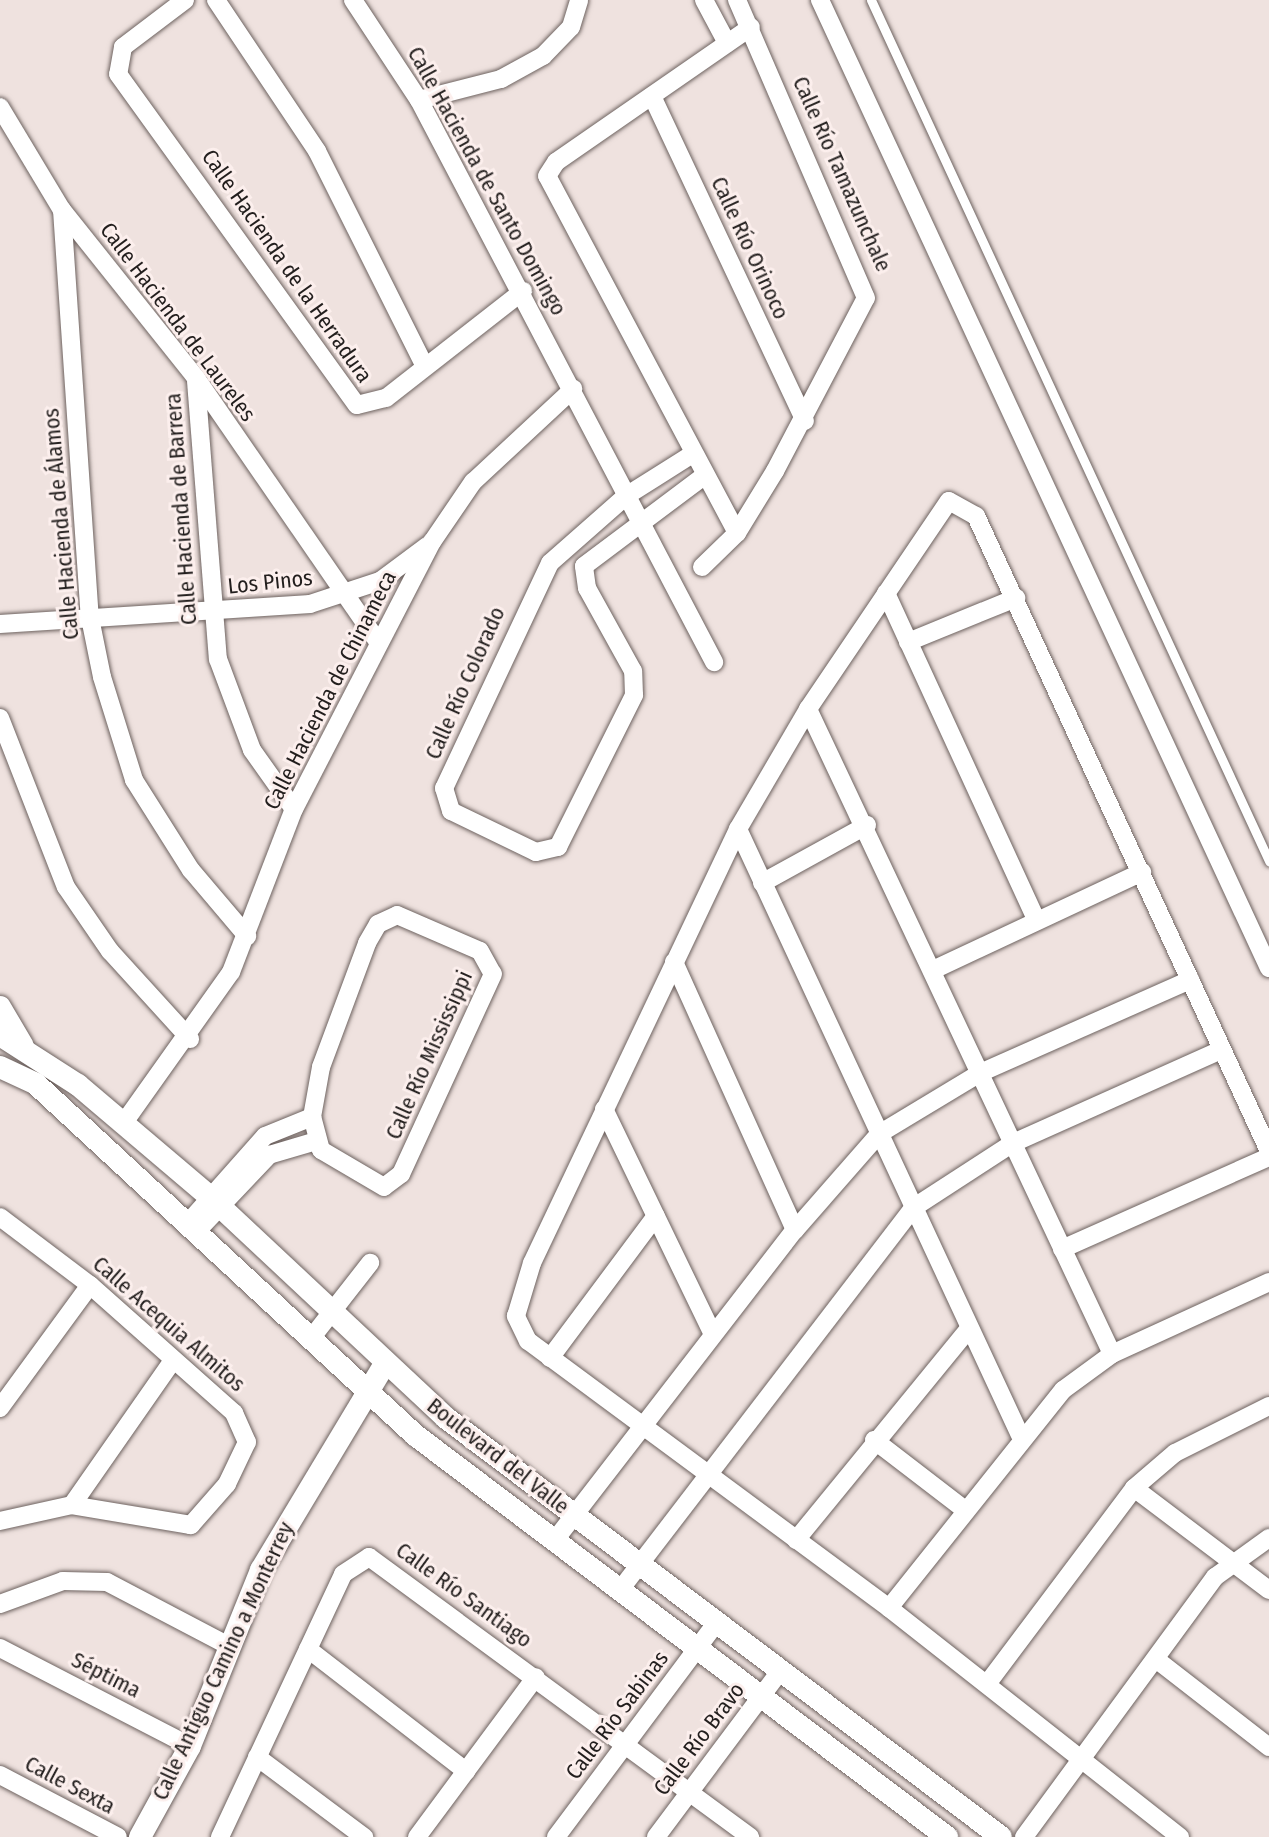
<!DOCTYPE html>
<html>
<head>
<meta charset="utf-8">
<style>
	body { margin:0 }
	#map { position:relative; width:1269px; height:1837px; overflow:hidden; background:#efe2df; font-family:"Fira Sans Condensed",sans-serif }
	div>[style] { position:absolute }
	[style*='--x'] { left:calc(var(--x)*1px); top:calc(var(--y)*1px); width:calc(var(--w)*1px); rotate:calc(var(--a)*1deg) }
	.roads { filter:drop-shadow(0 0 2px #6d625f) drop-shadow(0 0 2px #6d625f) }
	.service>* { height:9px; margin:-4.5px; padding:0 4.5px; transform-origin:4.5px; border-radius:4.5px; background:#fff }
	.minor>* { height:18px; margin:-9px; padding:0 9px; transform-origin:9px; border-radius:9px; background:#fff }
	.tertiary>* { height:22px; margin:-11px; padding:0 11px; transform-origin:11px; border-radius:11px; background:#fff }
	span { translate:-50% -50%; white-space:nowrap; text-align:center; line-height:1.15; -webkit-text-stroke:6px #fcefed; paint-order:stroke }
	.street-label { font-size:22px; color:#221e1d }
</style>
</head>
<body>
<div id="map">
	<div class="roads">
		<div class="service">
			<i style="--x:871;--y:0;--w:949;--a:65.19"></i>
		</div>
		<div class="minor">
			<i style="--x:185;--y:0;--w:78;--a:142.8"></i>
			<i style="--x:123;--y:47;--w:27;--a:100"></i>
			<i style="--x:118;--y:74;--w:408;--a:54.2"></i>
			<i style="--x:357;--y:405;--w:30;--a:-14"></i>
			<i style="--x:386;--y:398;--w:174;--a:-38"></i>
			<i style="--x:216;--y:0;--w:182;--a:56.2"></i>
			<i style="--x:317;--y:151;--w:239;--a:63.4"></i>
			<i style="--x:353;--y:0;--w:120;--a:56.6"></i>
			<i style="--x:419;--y:100;--w:635;--a:62.3"></i>
			<i style="--x:704;--y:0;--w:49;--a:61.9"></i>
			<i style="--x:820;--y:0;--w:1067;--a:65.12"></i>
			<i style="--x:652;--y:96;--w:359;--a:64.8"></i>
			<i style="--x:419;--y:100;--w:85;--a:-14.4"></i>
			<i style="--x:501;--y:79;--w:48;--a:-28.7"></i>
			<i style="--x:543;--y:56;--w:40;--a:-46"></i>
			<i style="--x:571;--y:27;--w:28;--a:-73"></i>
			<i style="--x:0;--y:107;--w:120;--a:59"></i>
			<i style="--x:62;--y:210;--w:215;--a:51.4"></i>
			<i style="--x:196;--y:378;--w:321;--a:55.4"></i>
			<i style="--x:62;--y:210;--w:409;--a:86.1"></i>
			<i style="--x:90;--y:618;--w:60;--a:78.5"></i>
			<i style="--x:102;--y:677;--w:108;--a:72.7"></i>
			<i style="--x:134;--y:780;--w:107;--a:57.7"></i>
			<i style="--x:191;--y:870;--w:87;--a:49.7"></i>
			<i style="--x:196;--y:381;--w:279;--a:85.5"></i>
			<i style="--x:218;--y:659;--w:97;--a:69.5"></i>
			<i style="--x:252;--y:750;--w:72;--a:54.6"></i>
			<i style="--x:691;--y:455;--w:77;--a:147.8"></i>
			<i style="--x:626;--y:496;--w:101;--a:138.6"></i>
			<i style="--x:550;--y:563;--w:249;--a:115.2"></i>
			<i style="--x:444;--y:788;--w:24;--a:73"></i>
			<i style="--x:451;--y:811;--w:94;--a:25.8"></i>
			<i style="--x:536;--y:852;--w:23;--a:-13"></i>
			<i style="--x:558;--y:847;--w:170;--a:-63.4"></i>
			<i style="--x:634;--y:695;--w:24;--a:-92"></i>
			<i style="--x:633;--y:671;--w:95;--a:-119"></i>
			<i style="--x:587;--y:588;--w:22;--a:-98"></i>
			<i style="--x:584;--y:566;--w:150;--a:-36.9"></i>
			<i style="--x:737;--y:533;--w:404;--a:-118"></i>
			<i style="--x:547;--y:176;--w:17;--a:-57"></i>
			<i style="--x:556;--y:162;--w:237;--a:-34.7"></i>
			<i style="--x:702;--y:567;--w:49;--a:-44.2"></i>
			<i style="--x:737;--y:533;--w:73;--a:-58.5"></i>
			<i style="--x:775;--y:471;--w:195;--a:-62.3"></i>
			<i style="--x:866;--y:298;--w:325;--a:-113.4"></i>
			<i style="--x:886;--y:593;--w:359;--a:65.3"></i>
			<i style="--x:0;--y:624;--w:311;--a:-3.7"></i>
			<i style="--x:310;--y:604;--w:74;--a:-18.2"></i>
			<i style="--x:380;--y:581;--w:59;--a:-36.7"></i>
			<i style="--x:908;--y:642;--w:117;--a:-22.2"></i>
			<i style="--x:808;--y:709;--w:713;--a:64.76"></i>
			<i style="--x:0;--y:718;--w:181;--a:68.7"></i>
			<i style="--x:66;--y:887;--w:78;--a:55.5"></i>
			<i style="--x:110;--y:951;--w:119;--a:47.7"></i>
			<i style="--x:738;--y:829;--w:668;--a:65.05"></i>
			<i style="--x:762;--y:883;--w:120;--a:-28.9"></i>
			<i style="--x:397;--y:915;--w:90;--a:23.4"></i>
			<i style="--x:480;--y:951;--w:26;--a:61"></i>
			<i style="--x:493;--y:974;--w:220;--a:114.7"></i>
			<i style="--x:401;--y:1174;--w:21;--a:143"></i>
			<i style="--x:384;--y:1187;--w:73;--a:-149.6"></i>
			<i style="--x:321;--y:1150;--w:34;--a:-105"></i>
			<i style="--x:312;--y:1117;--w:51;--a:-79.8"></i>
			<i style="--x:321;--y:1067;--w:132;--a:-69.6"></i>
			<i style="--x:367;--y:943;--w:22;--a:-60"></i>
			<i style="--x:378;--y:924;--w:21;--a:-25"></i>
			<i style="--x:674;--y:962;--w:294;--a:65.7"></i>
			<i style="--x:933;--y:970;--w:231;--a:-25.1"></i>
			<i style="--x:604;--y:1109;--w:250;--a:64.2"></i>
			<i style="--x:123;--y:1124;--w:186;--a:-54.6"></i>
			<i style="--x:231;--y:972;--w:175;--a:-68.9"></i>
			<i style="--x:294;--y:809;--w:301;--a:-62.7"></i>
			<i style="--x:432;--y:542;--w:73;--a:-55.7"></i>
			<i style="--x:473;--y:482;--w:137;--a:-42.9"></i>
			<i style="--x:0;--y:1217;--w:113;--a:37.1"></i>
			<i style="--x:90;--y:1285;--w:193;--a:41.6"></i>
			<i style="--x:234;--y:1413;--w:32;--a:66"></i>
			<i style="--x:247;--y:1442;--w:47;--a:115.5"></i>
			<i style="--x:227;--y:1484;--w:55;--a:131.3"></i>
			<i style="--x:191;--y:1525;--w:121;--a:-170.5"></i>
			<i style="--x:72;--y:1505;--w:74;--a:167.5"></i>
			<i style="--x:188;--y:1223;--w:116;--a:-48.5"></i>
			<i style="--x:265;--y:1136;--w:51;--a:-22"></i>
			<i style="--x:197;--y:1231;--w:105;--a:-46.5"></i>
			<i style="--x:269;--y:1155;--w:49;--a:-16.6"></i>
			<i style="--x:1062;--y:1249;--w:227;--a:-24"></i>
			<i style="--x:313;--y:1336;--w:93;--a:-52"></i>
			<i style="--x:550;--y:1358;--w:177;--a:-53.3"></i>
			<i style="--x:0;--y:1408;--w:152;--a:-53.8"></i>
			<i style="--x:874;--y:1440;--w:113;--a:37.5"></i>
			<i style="--x:1134;--y:1488;--w:169;--a:37.1"></i>
			<i style="--x:72;--y:1505;--w:177;--a:-55.1"></i>
			<i style="--x:555;--y:1540;--w:392;--a:-52.3"></i>
			<i style="--x:795;--y:1230;--w:128;--a:-48.8"></i>
			<i style="--x:879;--y:1134;--w:118;--a:-31.1"></i>
			<i style="--x:980;--y:1073;--w:230;--a:-23.9"></i>
			<i style="--x:796;--y:1540;--w:270;--a:-50.7"></i>
			<i style="--x:620;--y:1590;--w:481;--a:-52.5"></i>
			<i style="--x:913;--y:1208;--w:119;--a:-33"></i>
			<i style="--x:1013;--y:1143;--w:228;--a:-24.1"></i>
			<i style="--x:0;--y:1604;--w:67;--a:-20.1"></i>
			<i style="--x:63;--y:1581;--w:44;--a:1.3"></i>
			<i style="--x:107;--y:1582;--w:138;--a:27.7"></i>
			<i style="--x:889;--y:1608;--w:279;--a:-51.4"></i>
			<i style="--x:1063;--y:1390;--w:61;--a:-36.3"></i>
			<i style="--x:1112;--y:1354;--w:173;--a:-24.6"></i>
			<i style="--x:0;--y:1648;--w:214;--a:27.3"></i>
			<i style="--x:308;--y:1649;--w:200;--a:37.7"></i>
			<i style="--x:1157;--y:1660;--w:142;--a:37.8"></i>
			<i style="--x:987;--y:1684;--w:245;--a:-53.1"></i>
			<i style="--x:1134;--y:1488;--w:54;--a:-40.5"></i>
			<i style="--x:1175;--y:1453;--w:105;--a:-26.6"></i>
			<i style="--x:257;--y:1757;--w:134;--a:36.8"></i>
			<i style="--x:0;--y:1775;--w:133;--a:27.7"></i>
			<i style="--x:220;--y:1837;--w:290;--a:-64.9"></i>
			<i style="--x:343;--y:1574;--w:31;--a:-33"></i>
			<i style="--x:369;--y:1557;--w:473;--a:36.3"></i>
			<i style="--x:417;--y:1837;--w:199;--a:-53.4"></i>
			<i style="--x:556;--y:1837;--w:269;--a:-53.2"></i>
			<i style="--x:656;--y:1837;--w:209;--a:-53.2"></i>
			<i style="--x:1024;--y:1837;--w:323;--a:-53.7"></i>
			<i style="--x:1215;--y:1577;--w:67;--a:-35.8"></i>
			<i style="--x:1180;--y:1837;--w:370;--a:-141.8"></i>
			<i style="--x:889;--y:1608;--w:449;--a:-143.5"></i>
			<i style="--x:528;--y:1341;--w:28;--a:-116"></i>
			<i style="--x:516;--y:1316;--w:55;--a:-73.2"></i>
			<i style="--x:532;--y:1263;--w:480;--a:-64.6"></i>
			<i style="--x:738;--y:829;--w:139;--a:-59.7"></i>
			<i style="--x:808;--y:709;--w:251;--a:-55.9"></i>
			<i style="--x:949;--y:501;--w:31;--a:29"></i>
			<i style="--x:976;--y:516;--w:699;--a:65.23"></i>
		</div>
		<div class="tertiary">
			<i style="--x:0;--y:1007;--w:45;--a:59.5"></i>
			<i style="--x:0;--y:1035;--w:93;--a:32.7"></i>
			<i style="--x:78;--y:1085;--w:173;--a:40.3"></i>
			<i style="--x:210;--y:1197;--w:323;--a:43.1"></i>
			<i style="--x:446;--y:1418;--w:695;--a:37.05"></i>
			<i style="--x:0;--y:1067;--w:40;--a:25"></i>
			<i style="--x:36;--y:1084;--w:517;--a:42.8"></i>
			<i style="--x:415;--y:1435;--w:667;--a:37.08"></i>
			<i style="--x:140;--y:1837;--w:104;--a:-61.2"></i>
			<i style="--x:190;--y:1746;--w:190;--a:-68"></i>
			<i style="--x:261;--y:1570;--w:240;--a:-59"></i>
		</div>
	</div>
	<div class="street-label">
		<span style="left:842px;top:174px;rotate:66deg">Calle Río Tamazunchale</span>
		<span style="left:487px;top:181px;rotate:61deg">Calle Hacienda de Santo Domingo</span>
		<span style="left:750px;top:248px;rotate:65deg">Calle Río Orinoco</span>
		<span style="left:287px;top:266px;rotate:55deg">Calle Hacienda de la Herradura</span>
		<span style="left:178px;top:322px;rotate:53deg">Calle Hacienda de Laureles</span>
		<span style="left:181px;top:509px;rotate:-94deg">Calle Hacienda de Barrera</span>
		<span style="left:61px;top:524px;rotate:-95deg">Calle Hacienda de Álamos</span>
		<span style="left:270px;top:582px;rotate:-6deg">Los Pinos</span>
		<span style="left:465px;top:683px;rotate:-66deg">Calle Río Colorado</span>
		<span style="left:330px;top:690px;rotate:-63deg">Calle Hacienda de Chinameca</span>
		<span style="left:429px;top:1055px;rotate:-66deg">Calle Río Mississippi</span>
		<span style="left:169px;top:1324px;rotate:41deg">Calle Acequia Almitos</span>
		<span style="left:498px;top:1456px;rotate:38deg">Boulevard del Valle</span>
		<span style="left:464px;top:1595px;rotate:36deg">Calle Río Santiago</span>
		<span style="left:223px;top:1661px;rotate:-65deg">Calle Antiguo Camino a Monterrey</span>
		<span style="left:106px;top:1675px;rotate:27deg">Séptima</span>
		<span style="left:617px;top:1715px;rotate:-53deg">Calle Río Sabinas</span>
		<span style="left:699px;top:1739px;rotate:-53deg">Calle Río Bravo</span>
		<span style="left:70px;top:1785px;rotate:28deg">Calle Sexta</span>
	</div>
</div>
</body>
</html>
